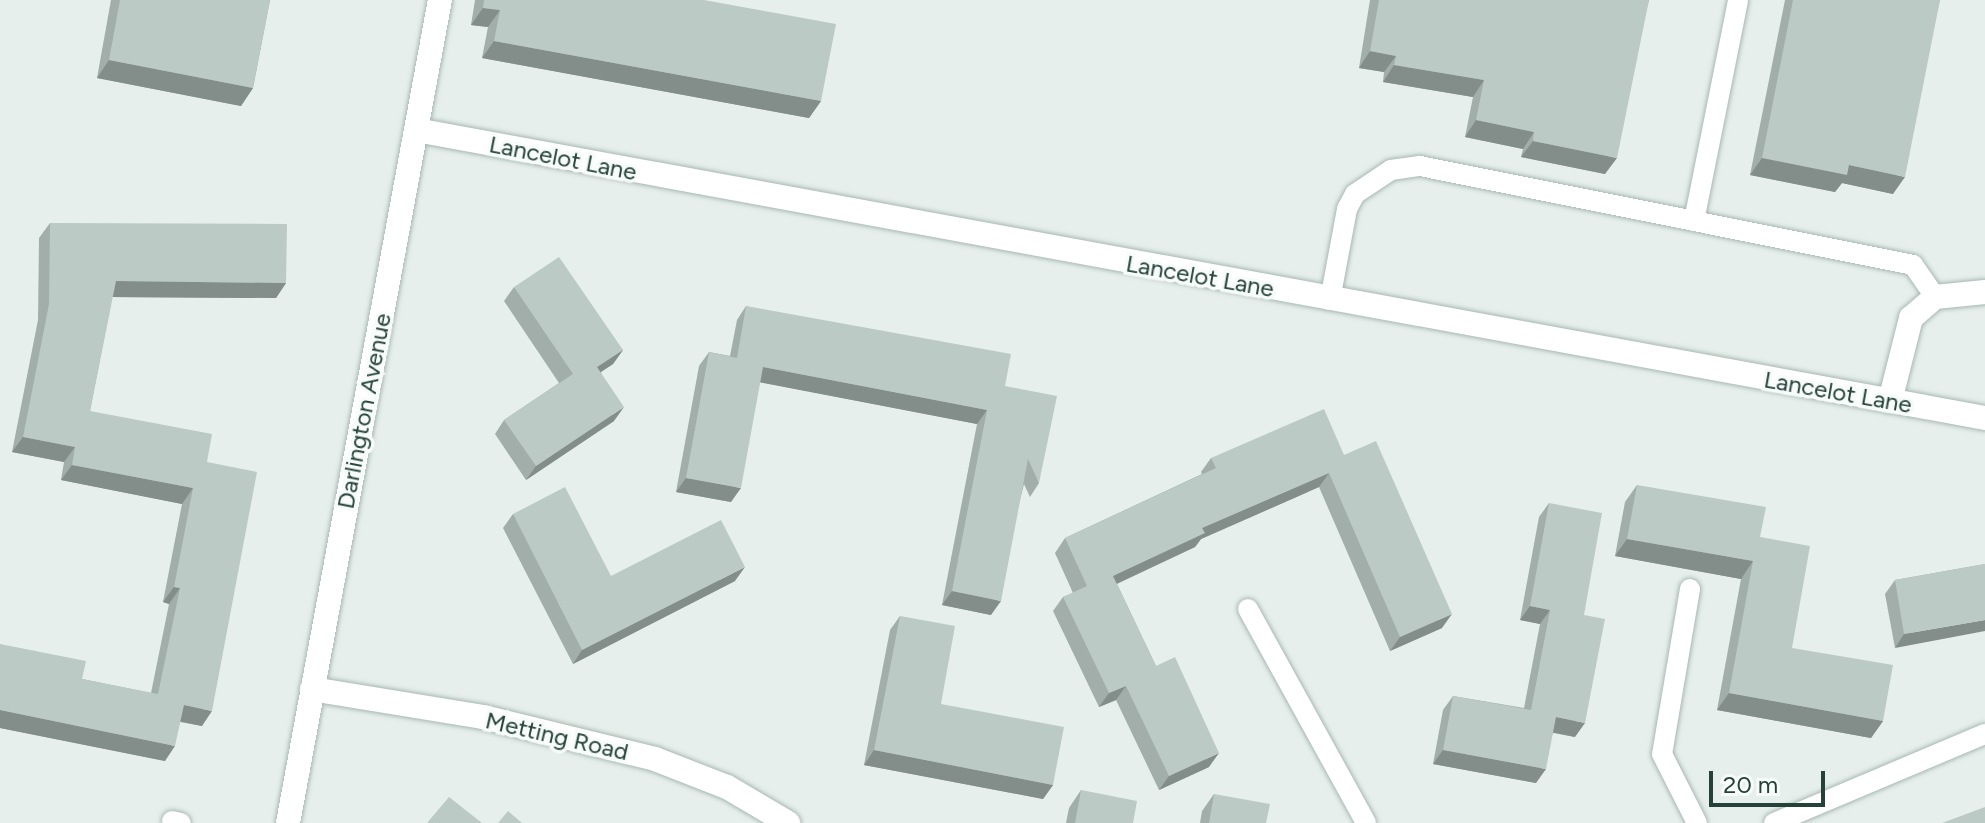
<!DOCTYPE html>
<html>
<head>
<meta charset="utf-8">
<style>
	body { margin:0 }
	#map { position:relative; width:1985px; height:823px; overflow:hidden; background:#e6efeb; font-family:Figtree,sans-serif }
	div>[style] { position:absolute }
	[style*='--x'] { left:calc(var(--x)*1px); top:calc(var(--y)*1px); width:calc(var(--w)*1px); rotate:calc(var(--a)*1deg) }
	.roads { filter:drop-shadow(0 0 2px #a8b8b2) drop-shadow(0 0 2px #a8b8b2) }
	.service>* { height:20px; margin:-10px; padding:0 10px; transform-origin:10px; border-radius:10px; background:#fff }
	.minor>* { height:24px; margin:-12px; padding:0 12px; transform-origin:12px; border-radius:12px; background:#fff }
	.wall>* { inset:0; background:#a1aea9 }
	.shaded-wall>* { inset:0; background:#838d89 }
	.building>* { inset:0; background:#bbcac4 }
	span { translate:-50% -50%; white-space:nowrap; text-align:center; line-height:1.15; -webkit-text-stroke:7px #f7fbf9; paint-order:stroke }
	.street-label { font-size:24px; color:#24423a }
	.scale { position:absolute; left:1709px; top:771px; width:116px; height:36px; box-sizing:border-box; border:4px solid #24423a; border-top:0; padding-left:10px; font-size:24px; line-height:28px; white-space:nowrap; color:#24423a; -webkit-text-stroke:6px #f7fbf9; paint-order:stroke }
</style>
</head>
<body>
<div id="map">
	<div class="roads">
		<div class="service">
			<i style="--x:1694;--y:221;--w:225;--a:-78.7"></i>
			<i style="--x:1330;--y:300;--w:93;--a:-79.4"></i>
			<i style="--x:1347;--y:209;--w:17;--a:-62"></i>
			<i style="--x:1355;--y:194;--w:43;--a:-33.7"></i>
			<i style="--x:1391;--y:170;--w:29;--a:-8"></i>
			<i style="--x:1420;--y:166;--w:503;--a:11.35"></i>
			<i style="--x:1913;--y:265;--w:39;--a:55"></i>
			<i style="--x:1690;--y:589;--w:167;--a:99.6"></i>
			<i style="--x:1662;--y:754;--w:77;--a:63.1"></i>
			<i style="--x:1248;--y:609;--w:244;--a:61.1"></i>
			<i style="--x:172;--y:821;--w:9;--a:13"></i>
			<i style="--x:1774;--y:823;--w:229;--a:-22.9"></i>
		</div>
		<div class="minor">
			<i style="--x:416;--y:130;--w:1595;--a:10.4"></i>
			<i style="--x:1890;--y:401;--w:86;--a:-75.8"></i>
			<i style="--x:1911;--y:318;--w:32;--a:-41"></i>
			<i style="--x:1935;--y:297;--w:50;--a:-5.7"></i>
			<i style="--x:312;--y:689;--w:173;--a:9.3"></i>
			<i style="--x:483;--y:717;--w:177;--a:13.7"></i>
			<i style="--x:655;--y:759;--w:77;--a:21.3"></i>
			<i style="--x:727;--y:787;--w:71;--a:30.5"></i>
			<i style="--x:288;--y:823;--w:837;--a:-79.54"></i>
		</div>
	</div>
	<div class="wall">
		<i style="clip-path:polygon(111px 0,270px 0,253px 88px,241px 106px,97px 78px)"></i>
		<i style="clip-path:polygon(475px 0,704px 0,821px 101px,809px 118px,482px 58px,488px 27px,471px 25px)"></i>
		<i style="clip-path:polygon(1370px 0,1649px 0,1605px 174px,1521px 157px,1523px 149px,1465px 137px,1473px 97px,1383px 82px,1384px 72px,1359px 68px)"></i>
		<i style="clip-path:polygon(1785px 0,1940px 0,1893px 194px,1842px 183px,1835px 192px,1750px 175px)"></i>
		<i style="clip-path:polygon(50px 223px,286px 283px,276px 298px,112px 297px,90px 411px,207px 462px,202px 726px,180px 722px,165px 761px,0 728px,0 644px,82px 679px,151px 693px,169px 604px,163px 602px,182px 504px,61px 480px,64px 462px,12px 452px,38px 320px,39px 238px)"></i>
		<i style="clip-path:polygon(514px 287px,623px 350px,613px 364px,601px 372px,614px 421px,526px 480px,495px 434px,504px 420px,559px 383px,504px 301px)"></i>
		<i style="clip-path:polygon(746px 306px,1005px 386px,1039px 483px,1030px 497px,1024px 484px,991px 615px,942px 605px,977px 424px,760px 382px,731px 502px,676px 492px,699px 366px,709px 352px,730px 356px,737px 320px)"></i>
		<i style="clip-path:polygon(1344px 455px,1442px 628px,1390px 651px,1319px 487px,1201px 539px,1195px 547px,1117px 584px,1156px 666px,1209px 767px,1159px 790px,1116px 700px,1099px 707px,1053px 611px,1063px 597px,1073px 593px,1055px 553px,1065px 538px,1202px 474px,1201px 472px,1211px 458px)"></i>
		<i style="clip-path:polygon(1637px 485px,1760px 537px,1792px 648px,1883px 721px,1871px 738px,1717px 710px,1741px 579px,1615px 556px,1625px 502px)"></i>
		<i style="clip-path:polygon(1549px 503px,1584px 615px,1575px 737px,1553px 733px,1536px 783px,1433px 764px,1443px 710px,1453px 696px,1524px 708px,1540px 624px,1520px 620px,1539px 517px)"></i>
		<i style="clip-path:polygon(513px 514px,611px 576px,735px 581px,573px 664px,503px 528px)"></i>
		<i style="clip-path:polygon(1985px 564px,1895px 648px,1885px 594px,1895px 580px)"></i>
		<i style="clip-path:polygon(900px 616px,941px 704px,1053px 785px,1043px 799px,864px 765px,890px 630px)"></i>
		<i style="clip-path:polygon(1081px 790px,1133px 823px,1066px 823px,1069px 808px)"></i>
		<i style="clip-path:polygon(1214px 794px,1266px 823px,1200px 823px,1202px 811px)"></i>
	</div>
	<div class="shaded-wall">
		<i style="clip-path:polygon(483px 8px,500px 10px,488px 27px,471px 25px)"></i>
		<i style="clip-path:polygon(494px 41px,821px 101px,809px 118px,482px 58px)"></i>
		<i style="clip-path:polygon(1370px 51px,1396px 56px,1384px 72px,1359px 68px)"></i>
		<i style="clip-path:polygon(109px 60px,253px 88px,241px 106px,97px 78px)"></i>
		<i style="clip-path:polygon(1394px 65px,1484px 80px,1473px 97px,1383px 82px)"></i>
		<i style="clip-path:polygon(1476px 120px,1534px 132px,1523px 149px,1465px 137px)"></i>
		<i style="clip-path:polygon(1533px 141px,1617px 158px,1605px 174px,1521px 157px)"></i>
		<i style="clip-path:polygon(1762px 158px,1849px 165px,1905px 177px,1893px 194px,1842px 183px,1835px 192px,1750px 175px)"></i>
		<i style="clip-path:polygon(116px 281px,286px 283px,276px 298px,105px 297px)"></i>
		<i style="clip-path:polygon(623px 350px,613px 364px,587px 381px,597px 367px)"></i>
		<i style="clip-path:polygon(763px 367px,987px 410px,977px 424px,753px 381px)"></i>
		<i style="clip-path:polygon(624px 407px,614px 421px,526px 480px,536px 466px)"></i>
		<i style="clip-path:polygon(23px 437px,75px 447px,64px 462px,12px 452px)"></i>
		<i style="clip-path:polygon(72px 465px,193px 488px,182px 504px,61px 480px)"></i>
		<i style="clip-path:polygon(1329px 473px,1319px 487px,1201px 539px,1195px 547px,1103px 590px,1113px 576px,1202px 528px)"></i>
		<i style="clip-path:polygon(686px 478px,741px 488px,731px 502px,676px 492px)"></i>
		<i style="clip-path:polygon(1627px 539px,1753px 561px,1741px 579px,1615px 556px)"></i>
		<i style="clip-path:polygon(745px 567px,735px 581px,573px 664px,582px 650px)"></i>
		<i style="clip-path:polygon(174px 587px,180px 588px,169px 604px,163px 602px)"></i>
		<i style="clip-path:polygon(952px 591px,1001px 601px,991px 615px,942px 605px)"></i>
		<i style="clip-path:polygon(1530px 606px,1550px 610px,1540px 624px,1520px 620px)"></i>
		<i style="clip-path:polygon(1452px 614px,1442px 628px,1390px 651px,1400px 637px)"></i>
		<i style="clip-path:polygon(1985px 620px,1985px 631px,1895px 648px,1904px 634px)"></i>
		<i style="clip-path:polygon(1126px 686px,1116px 700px,1099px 707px,1109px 693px)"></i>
		<i style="clip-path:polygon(1729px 693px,1883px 721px,1871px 738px,1717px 710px)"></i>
		<i style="clip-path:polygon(184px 705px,212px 711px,202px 726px,173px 720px)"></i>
		<i style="clip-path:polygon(0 710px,175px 746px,165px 761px,0 728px)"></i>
		<i style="clip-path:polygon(1556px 717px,1585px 723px,1575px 737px,1546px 731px)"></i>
		<i style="clip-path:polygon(874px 750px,1053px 785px,1043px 799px,864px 765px)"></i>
		<i style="clip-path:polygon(1443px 750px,1546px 769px,1536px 783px,1433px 764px)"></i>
		<i style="clip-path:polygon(1219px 753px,1209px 767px,1159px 790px,1169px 776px)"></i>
	</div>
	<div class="building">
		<i style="clip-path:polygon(120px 0,270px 0,253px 88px,109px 60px)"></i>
		<i style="clip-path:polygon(484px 0,704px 0,836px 24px,821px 101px,494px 41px,500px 10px,483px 8px)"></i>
		<i style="clip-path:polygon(1379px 0,1649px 0,1617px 158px,1533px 141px,1534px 132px,1476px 120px,1484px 80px,1394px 65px,1396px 56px,1370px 51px)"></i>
		<i style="clip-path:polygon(1793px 0,1940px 0,1905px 177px,1849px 165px,1847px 175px,1762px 158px)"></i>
		<i style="clip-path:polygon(50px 223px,287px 224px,286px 283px,116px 281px,90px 411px,212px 434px,207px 462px,257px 472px,212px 711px,184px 705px,175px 746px,0 710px,0 644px,86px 661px,82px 679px,158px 694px,180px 588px,174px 587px,193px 488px,72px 465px,75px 447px,23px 437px,49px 304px)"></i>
		<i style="clip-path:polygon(559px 257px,623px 350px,597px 367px,624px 407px,536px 466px,504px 420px,573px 374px,514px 287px)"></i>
		<i style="clip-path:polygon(746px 306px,1011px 354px,1005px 386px,1057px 396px,1039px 483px,1028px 459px,1001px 601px,952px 591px,987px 410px,763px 367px,741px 488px,686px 478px,709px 352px,737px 358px)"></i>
		<i style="clip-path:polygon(1324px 409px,1344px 455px,1376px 441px,1452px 614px,1400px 637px,1329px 473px,1202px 528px,1205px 533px,1113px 576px,1156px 666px,1175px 657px,1219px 753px,1169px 776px,1126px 686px,1109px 693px,1063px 597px,1087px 586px,1065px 538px,1216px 468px,1211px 458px)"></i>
		<i style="clip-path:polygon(1637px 485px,1766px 507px,1760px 537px,1810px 546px,1792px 648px,1893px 665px,1883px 721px,1729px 693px,1753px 561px,1627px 539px)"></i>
		<i style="clip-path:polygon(565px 487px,611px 576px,721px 520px,745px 567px,582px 650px,513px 514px)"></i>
		<i style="clip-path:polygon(1549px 503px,1602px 513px,1584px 615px,1605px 619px,1585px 723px,1556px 717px,1546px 769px,1443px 750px,1453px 696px,1531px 710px,1550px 610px,1530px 606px)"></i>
		<i style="clip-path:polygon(1985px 564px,1985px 620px,1904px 634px,1895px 580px)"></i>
		<i style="clip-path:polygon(900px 616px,955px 626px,941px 704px,1064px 727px,1053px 785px,874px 750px)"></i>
		<i style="clip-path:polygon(1081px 790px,1137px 801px,1133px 823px,1075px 823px)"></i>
		<i style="clip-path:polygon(1214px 794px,1270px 804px,1266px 823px,1209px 823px)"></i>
		<i style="clip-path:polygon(449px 797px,482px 823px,427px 823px)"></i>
		<i style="clip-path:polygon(1985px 807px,1985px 823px,1942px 823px)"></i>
		<i style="clip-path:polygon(508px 811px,522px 823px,498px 823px)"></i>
	</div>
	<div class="street-label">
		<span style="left:563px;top:158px;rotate:11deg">Lancelot Lane</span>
		<span style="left:1200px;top:276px;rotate:10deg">Lancelot Lane</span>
		<span style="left:1838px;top:392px;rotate:10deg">Lancelot Lane</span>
		<span style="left:364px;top:411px;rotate:-79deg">Darlington Avenue</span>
		<span style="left:557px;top:736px;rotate:13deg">Metting Road</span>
	</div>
	<div class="scale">20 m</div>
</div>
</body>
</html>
